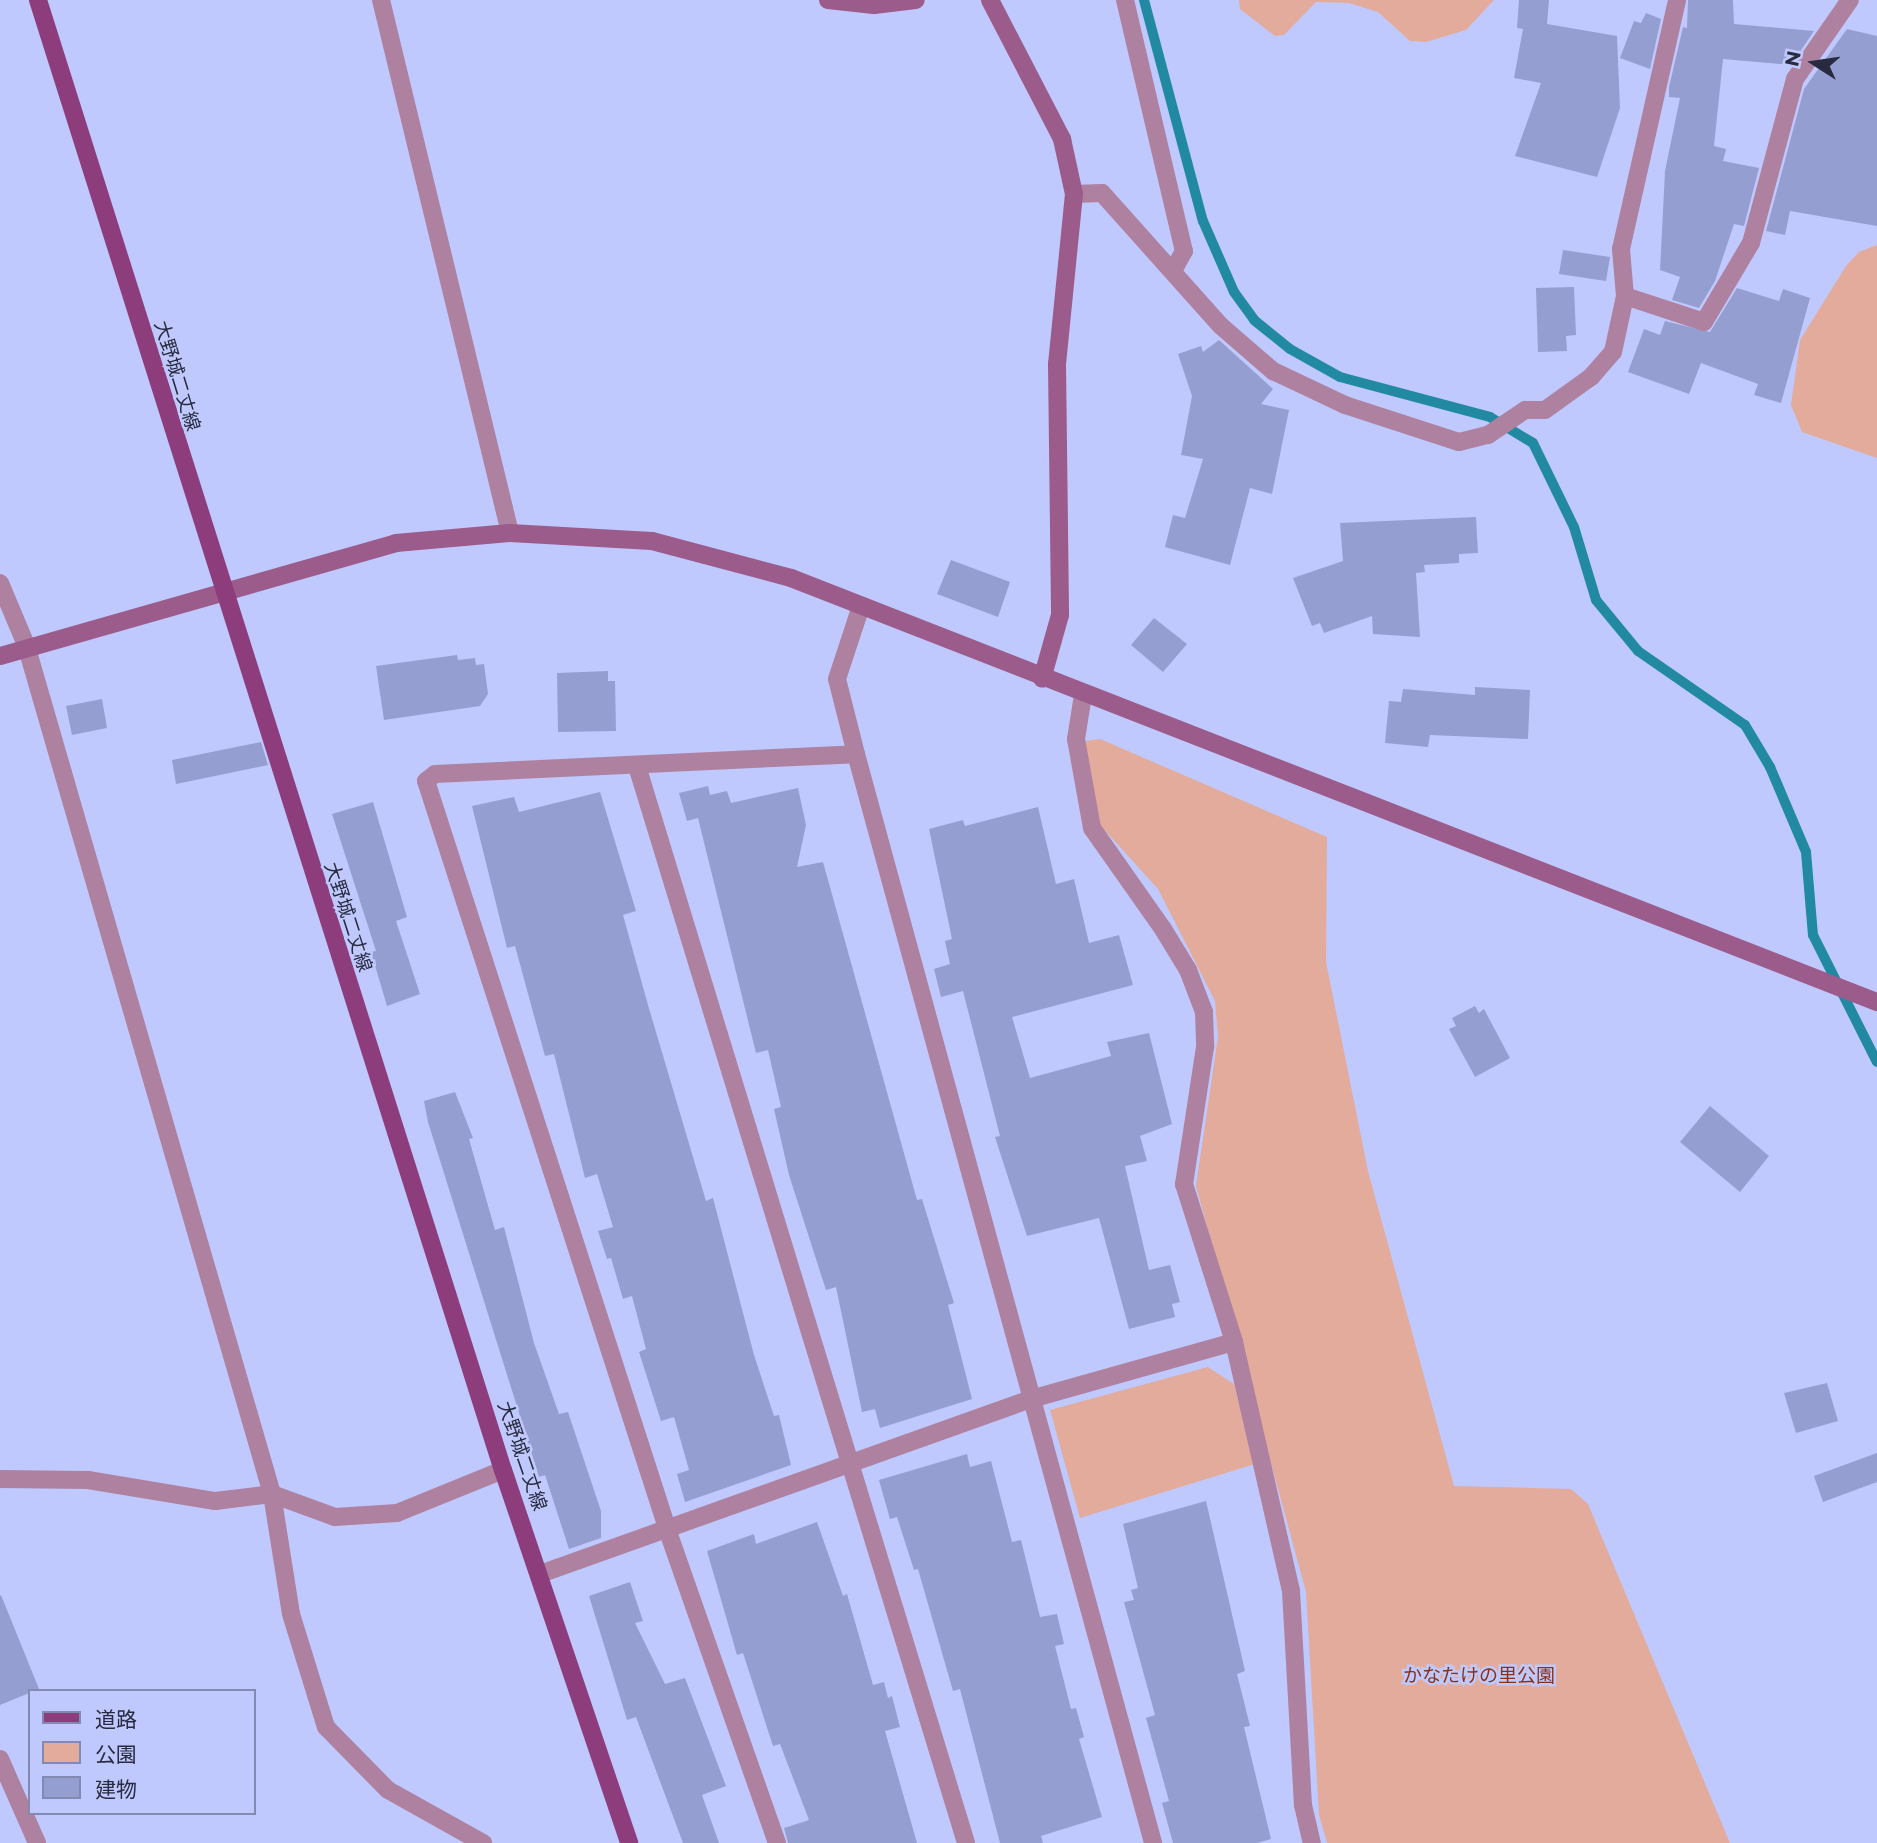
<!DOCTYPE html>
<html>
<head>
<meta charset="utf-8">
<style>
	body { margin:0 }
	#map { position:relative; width:1877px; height:1843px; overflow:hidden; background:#c0c9fd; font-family:Montserrat,"Noto Sans JP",sans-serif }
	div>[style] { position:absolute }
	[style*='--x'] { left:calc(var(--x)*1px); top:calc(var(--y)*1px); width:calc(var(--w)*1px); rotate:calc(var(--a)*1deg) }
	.green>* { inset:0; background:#e2ab9c }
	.stream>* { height:10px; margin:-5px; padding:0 5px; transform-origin:5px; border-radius:5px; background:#218aa2 }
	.building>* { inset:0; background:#959ed0 }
	.street>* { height:18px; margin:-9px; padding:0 9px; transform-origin:9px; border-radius:9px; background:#ae81a1 }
	.secondary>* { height:18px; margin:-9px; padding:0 9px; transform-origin:9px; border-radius:9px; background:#9b5b8b }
	.primary>* { height:18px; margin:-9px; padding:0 9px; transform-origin:9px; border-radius:9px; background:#8d3d7b }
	span { translate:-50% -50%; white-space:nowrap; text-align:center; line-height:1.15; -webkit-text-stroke:5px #c0c9fd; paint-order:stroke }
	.street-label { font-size:19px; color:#282b3f }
	.park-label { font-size:19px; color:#8a3117 }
	.legend { position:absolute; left:28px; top:1689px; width:228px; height:126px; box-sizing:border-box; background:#c0c9fd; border:2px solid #838ab1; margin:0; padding:9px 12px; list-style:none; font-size:21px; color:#282b3f }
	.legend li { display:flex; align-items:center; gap:14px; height:35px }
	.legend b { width:35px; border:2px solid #838ab1 }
	.north { position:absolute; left:1779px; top:28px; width:70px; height:70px; -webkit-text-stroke:5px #c0c9fd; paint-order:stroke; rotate:282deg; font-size:19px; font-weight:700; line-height:28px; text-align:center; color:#282b3f }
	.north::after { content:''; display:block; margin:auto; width:24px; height:32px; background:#282b3f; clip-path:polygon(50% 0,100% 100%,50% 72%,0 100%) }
</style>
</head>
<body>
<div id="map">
	<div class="green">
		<i style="clip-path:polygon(1239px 0,1494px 0,1466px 30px,1426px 42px,1410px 41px,1378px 12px,1349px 3px,1316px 2px,1284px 35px,1275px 36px,1240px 9px)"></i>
		<i style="clip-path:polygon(1877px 245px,1877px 458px,1802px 432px,1791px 405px,1800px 340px,1846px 266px,1859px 252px)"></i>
		<i style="clip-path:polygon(1100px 739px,1327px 837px,1326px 962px,1368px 1171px,1454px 1486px,1571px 1489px,1588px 1504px,1730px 1843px,1327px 1843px,1319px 1815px,1306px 1592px,1196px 1186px,1218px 1037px,1215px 1001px,1158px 889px,1100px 825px,1084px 751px,1086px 741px)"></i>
		<i style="clip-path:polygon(1208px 1367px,1234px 1384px,1255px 1464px,1080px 1518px,1050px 1410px)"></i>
	</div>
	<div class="stream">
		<i style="--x:1144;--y:0;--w:229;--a:75.1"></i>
		<i style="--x:1203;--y:221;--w:77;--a:66.4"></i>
		<i style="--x:1234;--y:292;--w:34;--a:54"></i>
		<i style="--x:1254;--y:320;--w:46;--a:38.9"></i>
		<i style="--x:1290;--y:349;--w:57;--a:29.2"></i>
		<i style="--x:1340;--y:377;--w:155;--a:14.9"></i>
		<i style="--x:1490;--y:417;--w:50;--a:31.2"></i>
		<i style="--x:1533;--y:443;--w:93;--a:64"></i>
		<i style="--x:1574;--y:527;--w:76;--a:73.2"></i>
		<i style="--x:1596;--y:600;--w:66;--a:50.5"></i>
		<i style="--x:1638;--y:651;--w:130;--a:34.7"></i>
		<i style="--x:1745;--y:725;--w:49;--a:59.2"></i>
		<i style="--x:1770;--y:767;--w:92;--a:67"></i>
		<i style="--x:1806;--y:852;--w:83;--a:85.2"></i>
		<i style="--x:1813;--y:935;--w:142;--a:63.3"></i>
	</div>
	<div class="building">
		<i style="clip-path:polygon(1519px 0,1549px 0,1547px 24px,1617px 36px,1620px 108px,1597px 177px,1515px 156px,1541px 83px,1514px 78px,1523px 29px,1517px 28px)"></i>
		<i style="clip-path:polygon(1688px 0,1733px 0,1734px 24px,1814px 31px,1791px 65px,1723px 59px,1714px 146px,1726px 149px,1723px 161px,1759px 168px,1744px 226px,1734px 224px,1715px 281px,1699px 308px,1672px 300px,1680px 277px,1660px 270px,1665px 171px,1680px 98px,1669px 97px,1669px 87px,1683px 27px,1687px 28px)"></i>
		<i style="clip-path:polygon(1646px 13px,1661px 19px,1650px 69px,1620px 58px,1634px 21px,1641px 23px)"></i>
		<i style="clip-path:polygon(1847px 29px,1877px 36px,1877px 226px,1790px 211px,1785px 235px,1766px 231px,1804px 89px)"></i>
		<i style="clip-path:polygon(1563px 250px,1610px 257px,1606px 281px,1559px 274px)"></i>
		<i style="clip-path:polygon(1574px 287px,1576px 335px,1566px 336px,1567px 351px,1538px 352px,1536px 288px)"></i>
		<i style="clip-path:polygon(1737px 288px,1779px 301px,1783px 289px,1810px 298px,1781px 403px,1754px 395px,1758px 384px,1701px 363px,1689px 394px,1628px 372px,1644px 329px,1660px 335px,1665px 321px,1710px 332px)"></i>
		<i style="clip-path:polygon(1219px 340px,1273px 389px,1261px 404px,1289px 410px,1272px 494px,1250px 488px,1230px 565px,1165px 547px,1173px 515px,1185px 518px,1203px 459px,1181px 455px,1192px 396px,1178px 354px,1201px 346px,1203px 352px)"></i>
		<i style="clip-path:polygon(1476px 517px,1478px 553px,1459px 554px,1459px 563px,1424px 565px,1425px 572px,1416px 573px,1420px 637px,1373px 634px,1372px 616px,1324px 633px,1320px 623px,1312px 626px,1293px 578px,1343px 561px,1340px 523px)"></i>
		<i style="clip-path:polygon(951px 560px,1010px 582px,998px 617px,937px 594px)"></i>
		<i style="clip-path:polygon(1154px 618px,1187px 644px,1163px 672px,1131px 645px)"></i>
		<i style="clip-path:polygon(457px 655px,458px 660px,475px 658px,476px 665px,484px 664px,488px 694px,480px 706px,384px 720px,376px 666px)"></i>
		<i style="clip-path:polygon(608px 671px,608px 681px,615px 681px,616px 731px,558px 732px,557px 673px)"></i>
		<i style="clip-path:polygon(1475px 687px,1530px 690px,1528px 739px,1430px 735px,1428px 747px,1385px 743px,1389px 701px,1401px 702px,1403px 689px,1475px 695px)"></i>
		<i style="clip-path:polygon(102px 699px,107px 728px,72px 735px,66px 706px)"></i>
		<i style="clip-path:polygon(261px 742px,268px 765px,176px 784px,172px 760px)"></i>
		<i style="clip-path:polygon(708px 786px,710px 795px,727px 791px,731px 803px,798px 788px,806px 825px,797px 867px,823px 862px,917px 1200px,922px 1199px,954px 1303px,948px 1305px,972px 1399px,880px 1428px,875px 1409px,862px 1412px,836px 1287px,826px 1290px,789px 1175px,774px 1109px,781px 1107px,768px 1050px,756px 1053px,698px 818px,687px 821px,679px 793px)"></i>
		<i style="clip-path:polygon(600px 792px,636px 911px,623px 915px,648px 1005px,706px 1201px,713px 1198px,754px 1355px,774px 1416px,779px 1415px,791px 1465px,685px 1502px,677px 1474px,689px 1470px,674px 1417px,661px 1421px,639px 1352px,646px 1349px,632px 1296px,623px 1299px,611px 1258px,607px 1259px,598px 1231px,613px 1227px,597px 1174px,585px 1178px,554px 1054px,545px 1056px,515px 946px,507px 948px,472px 806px,514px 797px,519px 812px)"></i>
		<i style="clip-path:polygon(373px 802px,407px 917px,396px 921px,420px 994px,387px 1006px,371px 952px,376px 951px,332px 814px)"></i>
		<i style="clip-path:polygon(1038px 807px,1056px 884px,1074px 879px,1089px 943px,1119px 935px,1133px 985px,1012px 1017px,1030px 1078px,1111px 1056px,1107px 1042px,1149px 1033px,1172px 1124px,1140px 1136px,1147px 1161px,1125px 1166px,1149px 1270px,1170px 1265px,1180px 1302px,1172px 1304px,1175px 1317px,1129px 1329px,1099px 1218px,1027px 1236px,995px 1137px,1000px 1136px,963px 991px,941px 997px,934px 969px,950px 964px,945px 941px,952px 939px,929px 829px,963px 820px,965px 826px)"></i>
		<i style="clip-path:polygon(1475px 1006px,1479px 1013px,1484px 1009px,1510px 1058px,1475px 1077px,1449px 1029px,1456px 1026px,1452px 1018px)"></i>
		<i style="clip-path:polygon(455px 1092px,473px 1138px,469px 1139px,495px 1230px,504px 1227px,534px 1343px,559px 1414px,568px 1412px,601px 1511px,601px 1538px,569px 1549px,545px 1475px,539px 1477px,428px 1122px,424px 1101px)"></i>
		<i style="clip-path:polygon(1710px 1106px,1769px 1156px,1740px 1192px,1680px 1142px)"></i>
		<i style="clip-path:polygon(1827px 1383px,1838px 1421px,1796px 1433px,1784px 1393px)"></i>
		<i style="clip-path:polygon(1877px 1453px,1877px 1482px,1823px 1502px,1814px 1476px)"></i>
		<i style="clip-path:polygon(967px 1454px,970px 1467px,991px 1461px,1012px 1542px,1021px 1540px,1040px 1617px,1057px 1614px,1064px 1644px,1055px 1646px,1071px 1709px,1076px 1708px,1084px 1737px,1079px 1739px,1102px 1817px,1041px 1836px,1043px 1843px,1000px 1843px,960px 1689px,953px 1691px,918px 1569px,914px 1570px,897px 1517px,890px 1519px,879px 1480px)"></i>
		<i style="clip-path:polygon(1206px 1501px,1245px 1671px,1237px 1674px,1250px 1726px,1244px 1727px,1271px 1839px,1257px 1843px,1173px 1843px,1162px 1803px,1169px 1801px,1146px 1718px,1155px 1715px,1124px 1602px,1134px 1600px,1131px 1590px,1138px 1588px,1123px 1524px)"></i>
		<i style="clip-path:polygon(817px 1522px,843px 1596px,847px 1594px,873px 1685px,884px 1682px,888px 1698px,892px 1696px,900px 1727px,885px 1731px,917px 1843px,788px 1843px,784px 1828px,809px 1820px,780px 1744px,773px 1746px,743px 1653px,737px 1655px,707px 1551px,754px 1534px,756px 1544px)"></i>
		<i style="clip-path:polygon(630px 1582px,643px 1621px,635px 1623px,665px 1684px,685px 1678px,726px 1786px,702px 1795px,719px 1843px,683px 1843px,636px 1717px,627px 1720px,589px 1596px)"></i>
		<i style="clip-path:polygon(1px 1595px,39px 1689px,0 1705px,0 1596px)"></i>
	</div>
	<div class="street">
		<i style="--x:381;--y:0;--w:548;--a:76.39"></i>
		<i style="--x:1125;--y:0;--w:258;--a:76.8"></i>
		<i style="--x:1184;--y:251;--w:21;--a:119"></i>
		<i style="--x:1074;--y:194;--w:28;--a:-2"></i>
		<i style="--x:1102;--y:193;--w:178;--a:48.2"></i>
		<i style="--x:1221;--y:326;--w:69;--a:40.9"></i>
		<i style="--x:1273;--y:371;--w:80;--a:25.3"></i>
		<i style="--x:1345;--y:405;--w:120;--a:18"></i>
		<i style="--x:1459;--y:442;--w:30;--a:-14"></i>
		<i style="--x:1488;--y:435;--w:45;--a:-34"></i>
		<i style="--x:1525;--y:410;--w:20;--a:0"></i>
		<i style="--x:1545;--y:410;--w:57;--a:-35.7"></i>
		<i style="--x:1591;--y:377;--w:33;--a:-49"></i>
		<i style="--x:1613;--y:352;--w:57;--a:-77.9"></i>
		<i style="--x:1625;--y:296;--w:47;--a:-94.9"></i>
		<i style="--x:1621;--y:249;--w:255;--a:-77.3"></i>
		<i style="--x:1625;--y:296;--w:83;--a:18.2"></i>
		<i style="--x:1704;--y:322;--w:92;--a:-59.3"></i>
		<i style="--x:1751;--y:243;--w:170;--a:-75"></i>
		<i style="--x:1795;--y:79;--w:96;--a:-55.2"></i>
		<i style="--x:0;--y:583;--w:67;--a:67.2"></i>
		<i style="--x:26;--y:645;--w:884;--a:73.84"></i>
		<i style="--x:272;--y:1494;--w:121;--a:81"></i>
		<i style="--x:291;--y:1614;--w:118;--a:72.8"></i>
		<i style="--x:326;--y:1727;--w:88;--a:45.5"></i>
		<i style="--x:388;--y:1790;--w:109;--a:29.2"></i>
		<i style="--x:1083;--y:695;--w:45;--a:99"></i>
		<i style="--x:1076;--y:739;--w:90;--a:79.8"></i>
		<i style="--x:1092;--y:828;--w:123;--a:54.9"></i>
		<i style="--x:1163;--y:929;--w:48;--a:58.6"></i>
		<i style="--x:1188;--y:970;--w:45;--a:69.1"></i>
		<i style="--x:1204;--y:1012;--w:35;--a:88"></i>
		<i style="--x:1205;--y:1047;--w:139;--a:98.7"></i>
		<i style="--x:1184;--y:1184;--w:166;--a:72.4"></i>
		<i style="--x:1234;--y:1342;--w:255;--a:77.1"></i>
		<i style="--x:1291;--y:1591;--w:214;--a:86.8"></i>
		<i style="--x:1303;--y:1805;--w:39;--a:77"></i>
		<i style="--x:856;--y:754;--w:77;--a:-104.2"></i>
		<i style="--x:837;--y:679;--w:77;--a:-71.8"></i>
		<i style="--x:637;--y:766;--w:1126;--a:73.01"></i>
		<i style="--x:0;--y:1479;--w:88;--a:0.7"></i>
		<i style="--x:88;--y:1480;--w:129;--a:9.4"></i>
		<i style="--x:215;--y:1501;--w:57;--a:-7"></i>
		<i style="--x:272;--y:1494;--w:67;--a:20.1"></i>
		<i style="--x:335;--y:1517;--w:62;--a:-3.7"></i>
		<i style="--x:397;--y:1513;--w:114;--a:-22.1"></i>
		<i style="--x:540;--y:1574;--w:521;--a:-19.62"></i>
		<i style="--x:1031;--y:1399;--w:211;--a:-15.7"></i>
		<i style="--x:0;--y:1759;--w:92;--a:66.2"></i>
		<i style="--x:777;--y:1843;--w:330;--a:-109.3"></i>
		<i style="--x:668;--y:1531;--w:788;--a:-107.88"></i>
		<i style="--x:426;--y:781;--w:11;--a:-38"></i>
		<i style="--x:435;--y:774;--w:421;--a:-2.7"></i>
		<i style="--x:856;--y:754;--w:1129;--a:74.74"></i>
	</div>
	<div class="secondary">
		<i style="--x:828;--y:0;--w:46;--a:6.2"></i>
		<i style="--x:874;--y:5;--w:42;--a:-6.8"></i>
		<i style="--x:990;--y:0;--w:157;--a:62.6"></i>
		<i style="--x:1062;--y:139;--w:56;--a:77.7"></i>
		<i style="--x:1074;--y:194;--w:171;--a:95.7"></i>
		<i style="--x:1057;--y:364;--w:251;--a:89.3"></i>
		<i style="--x:1060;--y:615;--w:66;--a:105.7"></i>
		<i style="--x:0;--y:656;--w:412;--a:-15.9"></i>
		<i style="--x:396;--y:543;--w:114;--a:-5"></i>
		<i style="--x:510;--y:533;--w:142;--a:3.2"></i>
		<i style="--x:652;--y:541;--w:144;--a:14.9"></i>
		<i style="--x:791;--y:578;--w:1166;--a:21.33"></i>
	</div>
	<div class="primary">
		<i style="--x:38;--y:0;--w:1542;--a:72.45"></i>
		<i style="--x:503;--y:1470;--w:394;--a:71.3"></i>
	</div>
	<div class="street-label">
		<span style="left:177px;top:376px;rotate:73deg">大野城二丈線</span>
		<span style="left:348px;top:917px;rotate:72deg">大野城二丈線</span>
		<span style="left:522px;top:1456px;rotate:71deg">大野城二丈線</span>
	</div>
	<div class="park-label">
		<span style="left:1479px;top:1676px">かなたけの里公園</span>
	</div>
	<ul class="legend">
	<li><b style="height:9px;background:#8d3d7b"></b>道路</li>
	<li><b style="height:19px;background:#e2ab9c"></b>公園</li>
	<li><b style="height:19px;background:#959ed0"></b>建物</li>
	</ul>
	<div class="north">N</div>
</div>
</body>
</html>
